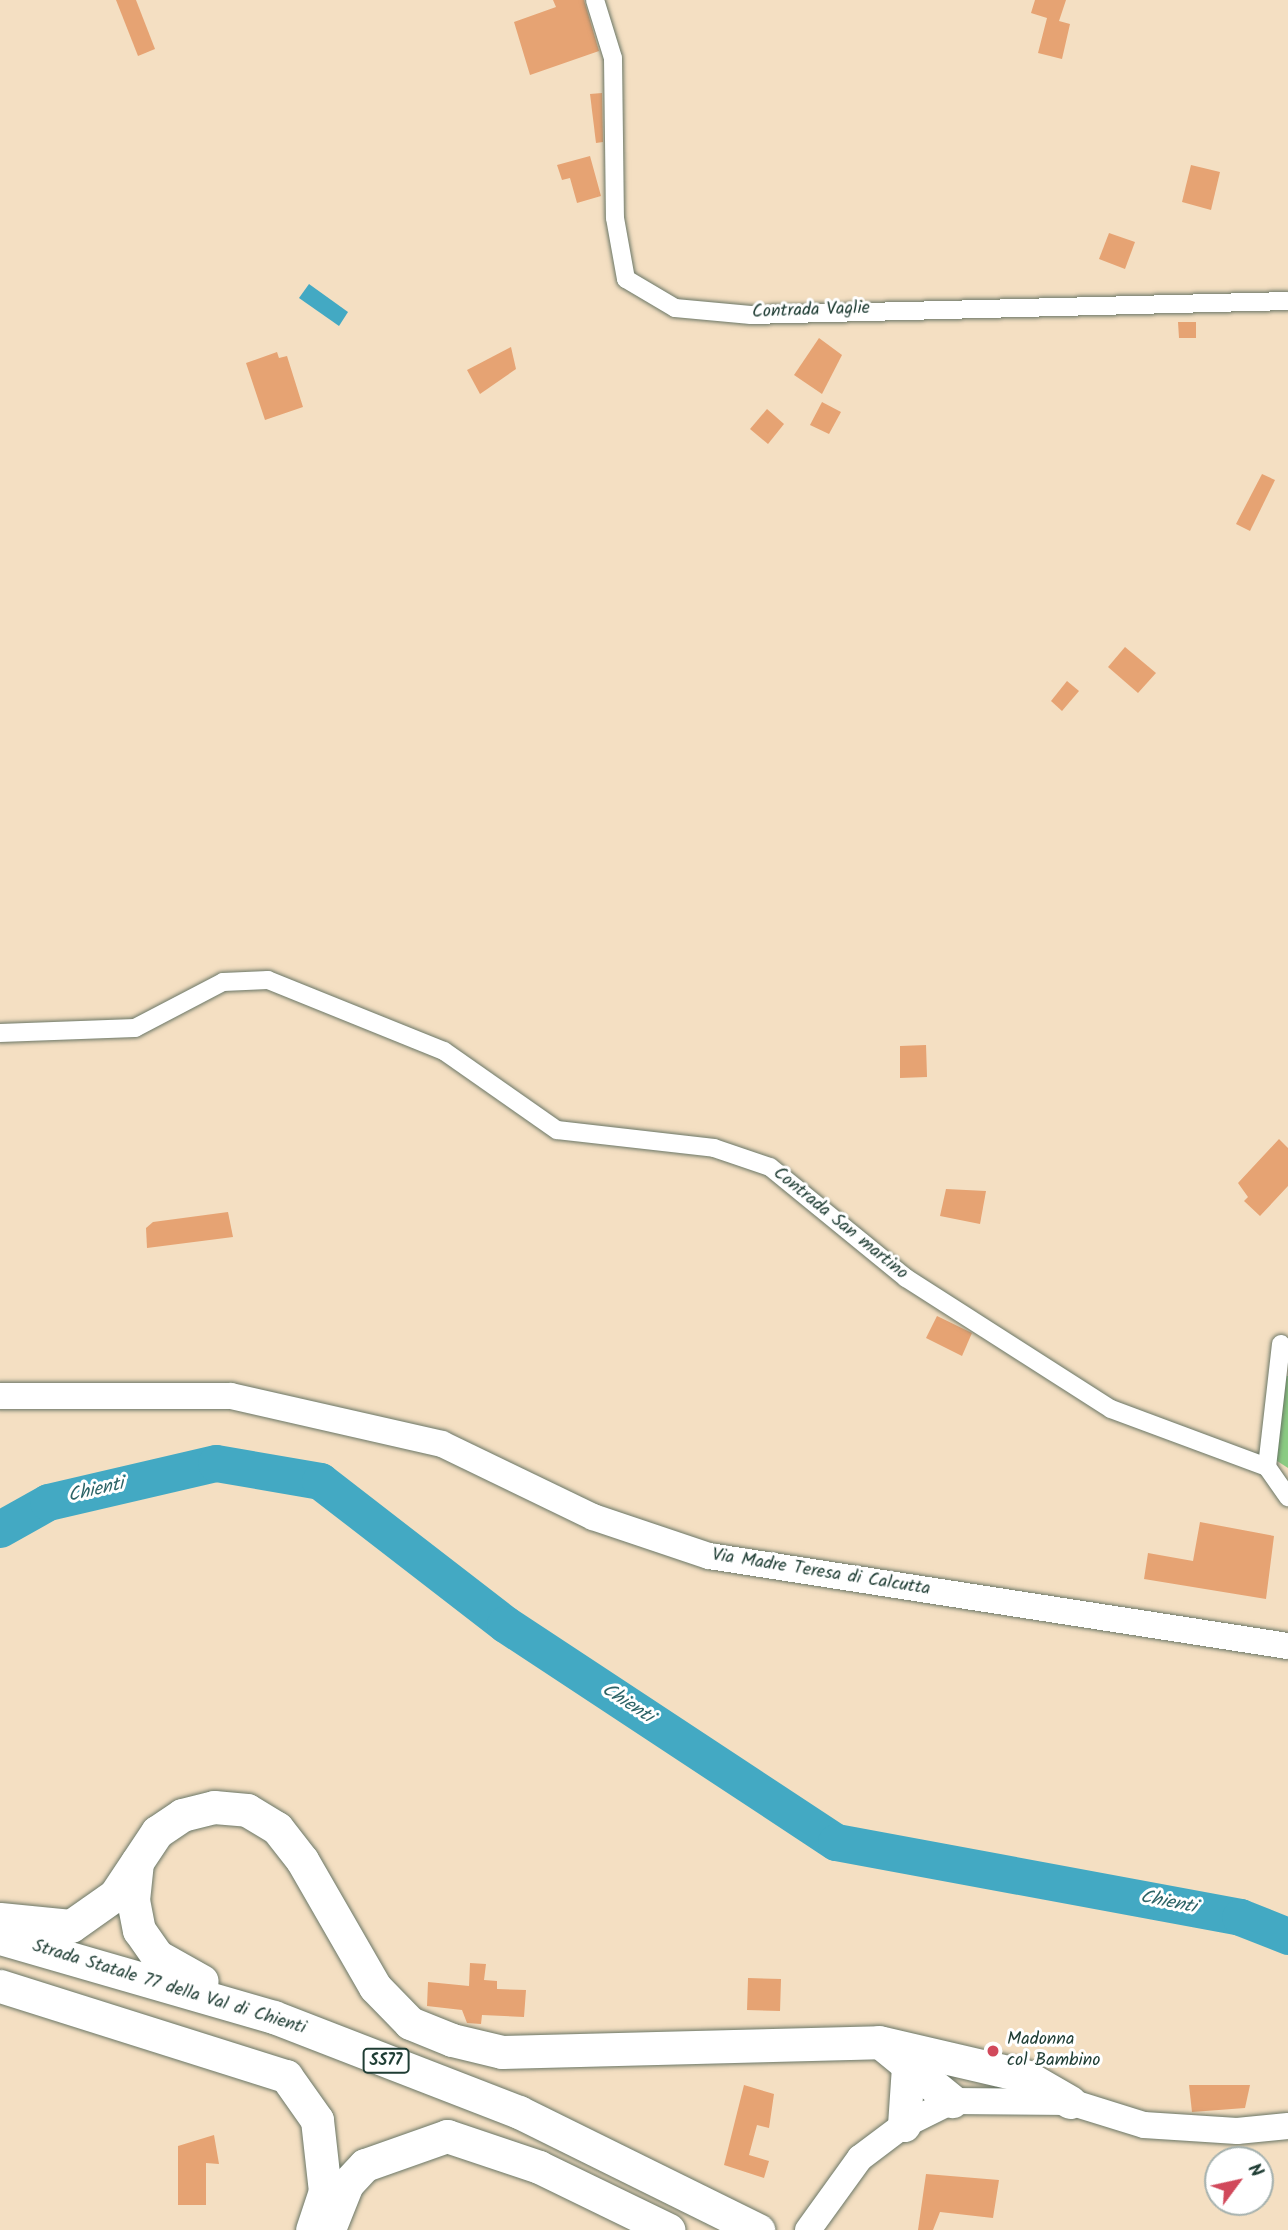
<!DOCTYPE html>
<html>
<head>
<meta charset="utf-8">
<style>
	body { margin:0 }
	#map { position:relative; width:1288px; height:2230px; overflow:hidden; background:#f4dfc2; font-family:Kalam,sans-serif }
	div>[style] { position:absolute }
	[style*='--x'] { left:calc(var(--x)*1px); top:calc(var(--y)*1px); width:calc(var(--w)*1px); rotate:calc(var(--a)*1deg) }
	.green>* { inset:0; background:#8bcc83 }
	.water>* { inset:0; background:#43a9c3 }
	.river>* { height:37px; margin:-18.5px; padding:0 18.5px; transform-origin:18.5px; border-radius:18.5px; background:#43a9c3 }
	.building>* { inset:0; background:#e6a373 }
	.roads { filter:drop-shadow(0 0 2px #6a7666) drop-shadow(0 0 2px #6a7666) }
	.street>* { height:18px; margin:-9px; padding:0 9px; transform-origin:9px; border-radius:9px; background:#fff }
	.secondary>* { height:26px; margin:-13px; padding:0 13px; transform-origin:13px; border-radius:13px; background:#fff }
	.highway>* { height:33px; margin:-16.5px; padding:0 16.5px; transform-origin:16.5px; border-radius:16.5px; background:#fff }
	.dots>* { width:19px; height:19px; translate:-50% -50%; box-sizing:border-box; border:4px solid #fff; border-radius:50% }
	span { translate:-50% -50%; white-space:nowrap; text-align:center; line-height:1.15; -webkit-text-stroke:6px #fff; paint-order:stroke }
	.shield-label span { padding:2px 5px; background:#fff; border:2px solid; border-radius:5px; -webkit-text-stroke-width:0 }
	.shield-label { font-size:16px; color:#1f3d34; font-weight:700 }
	.street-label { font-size:18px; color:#1f3d34 }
	.poi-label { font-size:18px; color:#1f3d34 }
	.left { translate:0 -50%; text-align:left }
	.water-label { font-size:19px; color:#2c6366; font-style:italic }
	.north { position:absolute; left:1204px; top:2146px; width:70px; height:70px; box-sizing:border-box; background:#fff; border:2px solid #a5b1ae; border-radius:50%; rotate:57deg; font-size:19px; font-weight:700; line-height:28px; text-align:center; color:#1f3d34 }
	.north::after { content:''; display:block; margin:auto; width:24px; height:32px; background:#d1495b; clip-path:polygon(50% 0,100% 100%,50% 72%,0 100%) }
</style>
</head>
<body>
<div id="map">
	<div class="green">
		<i style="clip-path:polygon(1285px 1376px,1288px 1376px,1288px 1468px,1271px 1457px)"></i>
	</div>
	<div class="water">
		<i style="clip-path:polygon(309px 284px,348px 312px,339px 326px,299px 298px)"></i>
	</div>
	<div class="river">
		<i style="--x:0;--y:1529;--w:55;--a:-29.4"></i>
		<i style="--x:48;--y:1502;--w:172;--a:-13.1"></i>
		<i style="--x:216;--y:1463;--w:106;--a:9.8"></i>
		<i style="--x:320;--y:1481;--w:234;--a:37.7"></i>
		<i style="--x:505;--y:1624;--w:396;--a:33.4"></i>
		<i style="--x:836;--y:1842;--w:411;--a:10.5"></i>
		<i style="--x:1240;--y:1917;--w:52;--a:21.6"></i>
	</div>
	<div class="building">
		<i style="clip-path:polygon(116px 0,136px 0,155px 49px,138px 56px)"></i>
		<i style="clip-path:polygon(553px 0,584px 0,599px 51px,530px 75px,514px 22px,556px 7px)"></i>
		<i style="clip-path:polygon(1035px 0,1066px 0,1059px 21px,1070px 24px,1062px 59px,1038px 53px,1047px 18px,1031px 13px)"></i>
		<i style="clip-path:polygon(602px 93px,603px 142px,596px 143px,590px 94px)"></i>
		<i style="clip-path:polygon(590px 156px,601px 196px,577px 203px,570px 178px,562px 180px,557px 165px)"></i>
		<i style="clip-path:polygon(1191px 165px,1220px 172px,1211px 210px,1182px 202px)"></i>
		<i style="clip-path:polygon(1109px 233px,1135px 242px,1125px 269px,1099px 259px)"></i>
		<i style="clip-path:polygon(1178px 322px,1196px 322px,1196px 338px,1179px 338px)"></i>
		<i style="clip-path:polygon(819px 338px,842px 355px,822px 394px,794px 375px)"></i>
		<i style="clip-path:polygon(511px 347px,516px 369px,480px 394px,467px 370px)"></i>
		<i style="clip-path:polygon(277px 352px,279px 358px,287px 356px,303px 407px,265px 420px,246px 363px)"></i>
		<i style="clip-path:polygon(822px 402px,841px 412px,829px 434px,810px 425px)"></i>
		<i style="clip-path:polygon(767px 409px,784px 424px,768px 444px,750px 429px)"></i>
		<i style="clip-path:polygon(1262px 474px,1275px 480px,1250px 531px,1236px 524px)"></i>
		<i style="clip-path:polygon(1125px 647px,1156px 673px,1138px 693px,1108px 667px)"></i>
		<i style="clip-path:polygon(1067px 681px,1079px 691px,1062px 711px,1051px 701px)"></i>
		<i style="clip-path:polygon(926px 1045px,927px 1077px,900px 1078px,900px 1046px)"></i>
		<i style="clip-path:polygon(1279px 1139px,1288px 1148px,1288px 1186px,1260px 1216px,1244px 1201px,1248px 1197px,1238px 1183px)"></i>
		<i style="clip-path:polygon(946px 1189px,986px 1191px,980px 1224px,940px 1216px)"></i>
		<i style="clip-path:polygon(228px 1212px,233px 1237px,147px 1248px,146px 1228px,153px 1222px)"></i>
		<i style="clip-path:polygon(937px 1316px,972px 1333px,962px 1356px,926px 1338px)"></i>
		<i style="clip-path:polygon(1200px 1522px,1274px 1536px,1266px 1599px,1144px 1579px,1148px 1553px,1193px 1561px)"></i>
		<i style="clip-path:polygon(470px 1963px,486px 1964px,484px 1980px,497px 1981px,497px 1989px,526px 1990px,524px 2017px,482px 2015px,481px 2024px,467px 2023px,462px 2010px,427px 2006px,428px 1982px,469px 1986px)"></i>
		<i style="clip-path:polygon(748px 1978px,781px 1979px,780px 2011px,747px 2010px)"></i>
		<i style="clip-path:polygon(744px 2085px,774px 2094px,769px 2128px,757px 2125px,749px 2155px,769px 2161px,764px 2178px,724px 2165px)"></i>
		<i style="clip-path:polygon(1189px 2085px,1250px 2085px,1245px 2108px,1192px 2112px)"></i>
		<i style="clip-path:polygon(214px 2135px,219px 2164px,206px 2163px,206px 2205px,178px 2205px,178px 2146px)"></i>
		<i style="clip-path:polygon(926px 2174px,999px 2180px,993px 2218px,940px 2212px,933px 2230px,918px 2230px)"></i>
	</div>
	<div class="roads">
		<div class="street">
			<i style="--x:595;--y:0;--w:61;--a:72.8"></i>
			<i style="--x:613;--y:58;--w:160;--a:89.3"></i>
			<i style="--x:615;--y:218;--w:62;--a:79.8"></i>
			<i style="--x:626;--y:279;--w:57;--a:30.6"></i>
			<i style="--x:675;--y:308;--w:76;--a:5.3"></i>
			<i style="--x:751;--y:315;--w:537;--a:-1.49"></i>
			<i style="--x:0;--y:1033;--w:135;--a:-2.1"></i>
			<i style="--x:135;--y:1028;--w:99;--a:-27.6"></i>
			<i style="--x:223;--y:982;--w:45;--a:-2.5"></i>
			<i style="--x:268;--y:980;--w:190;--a:22"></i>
			<i style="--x:444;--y:1051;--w:138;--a:35"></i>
			<i style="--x:557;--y:1130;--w:158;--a:6.5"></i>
			<i style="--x:714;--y:1148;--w:59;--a:18.7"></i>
			<i style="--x:770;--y:1167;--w:176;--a:39.2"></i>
			<i style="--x:906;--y:1278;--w:243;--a:32.6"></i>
			<i style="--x:1111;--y:1409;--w:166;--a:20.4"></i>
			<i style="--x:1281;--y:1344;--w:124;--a:96.5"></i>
			<i style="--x:1267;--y:1467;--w:37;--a:55"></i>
		</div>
		<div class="secondary">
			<i style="--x:0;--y:1396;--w:231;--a:0"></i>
			<i style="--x:231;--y:1396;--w:216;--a:12.8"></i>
			<i style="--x:442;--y:1444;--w:168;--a:25.8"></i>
			<i style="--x:593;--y:1517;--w:122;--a:18.6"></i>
			<i style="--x:709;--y:1556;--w:586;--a:8.84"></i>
			<i style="--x:808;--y:2230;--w:89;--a:-54.2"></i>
			<i style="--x:860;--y:2158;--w:55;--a:-36.9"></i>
			<i style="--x:904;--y:2125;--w:54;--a:-26.6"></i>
			<i style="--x:952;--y:2101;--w:118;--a:0.5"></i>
			<i style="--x:1070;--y:2102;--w:77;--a:17.3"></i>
			<i style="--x:1144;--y:2125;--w:93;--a:3.7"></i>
			<i style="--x:1237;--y:2131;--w:51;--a:-5.6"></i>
		</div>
		<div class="highway">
			<i style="--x:137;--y:1862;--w:38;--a:96"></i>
			<i style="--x:133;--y:1900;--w:31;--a:79"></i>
			<i style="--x:139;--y:1930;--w:32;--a:55"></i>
			<i style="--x:157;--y:1956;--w:51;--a:29.1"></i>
			<i style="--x:0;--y:1919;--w:71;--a:5.6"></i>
			<i style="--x:71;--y:1926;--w:54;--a:-35.2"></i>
			<i style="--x:115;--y:1895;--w:76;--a:-56.3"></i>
			<i style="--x:157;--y:1832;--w:30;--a:-34"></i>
			<i style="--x:182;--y:1815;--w:33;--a:-14"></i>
			<i style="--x:214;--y:1807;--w:33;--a:5"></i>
			<i style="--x:247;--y:1810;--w:35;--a:31"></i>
			<i style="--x:277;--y:1828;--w:41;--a:52"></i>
			<i style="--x:302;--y:1860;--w:146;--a:60.1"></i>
			<i style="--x:375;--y:1987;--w:50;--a:45.8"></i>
			<i style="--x:410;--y:2023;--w:45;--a:22"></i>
			<i style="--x:452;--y:2040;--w:51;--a:13.5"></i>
			<i style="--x:502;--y:2052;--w:377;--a:-1.5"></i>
			<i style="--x:879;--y:2042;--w:150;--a:13.1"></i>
			<i style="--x:1025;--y:2076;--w:52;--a:30"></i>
			<i style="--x:0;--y:1938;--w:285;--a:16.1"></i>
			<i style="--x:274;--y:2017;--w:263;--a:21.2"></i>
			<i style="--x:519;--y:2112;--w:267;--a:26.3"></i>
			<i style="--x:0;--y:1986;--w:300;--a:17.5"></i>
			<i style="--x:286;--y:2076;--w:54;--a:54.8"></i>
			<i style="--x:317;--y:2120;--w:71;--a:83.6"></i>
			<i style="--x:325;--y:2191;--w:41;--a:108.4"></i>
			<i style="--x:881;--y:2043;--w:92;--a:39.2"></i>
			<i style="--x:904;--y:2125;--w:58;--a:-86.1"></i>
			<i style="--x:331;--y:2224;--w:43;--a:-68.2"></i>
			<i style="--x:347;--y:2184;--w:26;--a:-47"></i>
			<i style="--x:365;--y:2165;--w:87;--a:-19.5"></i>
			<i style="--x:447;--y:2136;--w:97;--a:18.6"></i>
			<i style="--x:539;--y:2167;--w:144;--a:25.9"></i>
		</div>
	</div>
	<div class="dots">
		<i style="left:993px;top:2051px;background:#d1495b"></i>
	</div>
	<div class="shield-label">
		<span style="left:386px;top:2061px">SS77</span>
	</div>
	<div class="street-label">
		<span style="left:811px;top:311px;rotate:-2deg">Contrada Vaglie</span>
		<span style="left:840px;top:1224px;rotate:39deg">Contrada San martino</span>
		<span style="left:821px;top:1573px;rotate:9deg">Via Madre Teresa di Calcutta</span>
		<span style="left:169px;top:1988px;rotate:17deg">Strada Statale 77 della Val di Chienti</span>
	</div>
	<div class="poi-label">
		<span class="left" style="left:1007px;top:2051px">Madonna<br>col Bambino</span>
	</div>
	<div class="water-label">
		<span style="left:96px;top:1491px;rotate:-13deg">Chienti</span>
		<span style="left:627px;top:1704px;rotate:33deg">Chienti</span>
		<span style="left:1168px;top:1903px;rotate:11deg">Chienti</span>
	</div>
	<div class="north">N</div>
</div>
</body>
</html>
